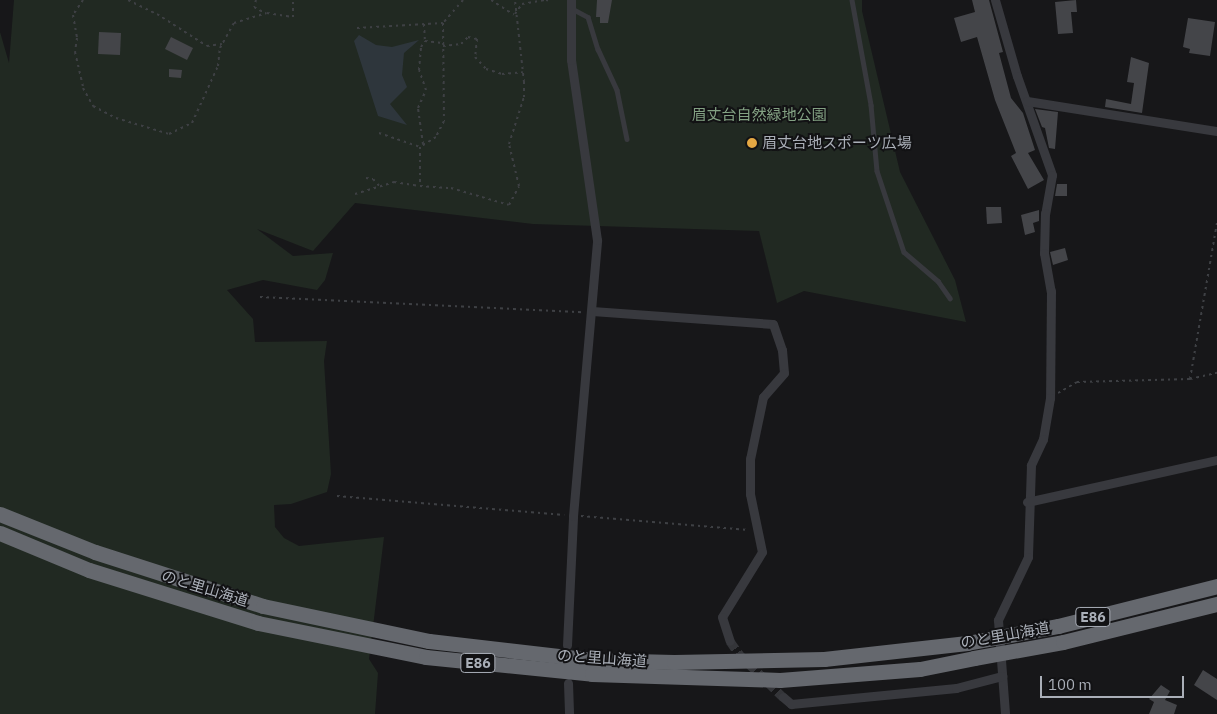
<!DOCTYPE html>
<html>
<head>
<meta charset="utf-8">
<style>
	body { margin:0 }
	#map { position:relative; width:1217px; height:714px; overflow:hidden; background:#171719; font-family:"IBM Plex Sans","Noto Sans JP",sans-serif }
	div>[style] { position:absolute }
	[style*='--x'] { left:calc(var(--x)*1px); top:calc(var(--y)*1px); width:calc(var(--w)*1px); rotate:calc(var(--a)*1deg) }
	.green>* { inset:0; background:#212922 }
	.water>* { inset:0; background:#2e363c }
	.building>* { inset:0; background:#444549 }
	.street-tunnel>* { height:9px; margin-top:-4.5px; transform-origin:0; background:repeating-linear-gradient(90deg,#343539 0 9px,transparent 0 13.5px) }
	.path>* { height:2px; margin-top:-1px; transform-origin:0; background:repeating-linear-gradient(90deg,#3e4044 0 2.5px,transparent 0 6.5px) }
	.lane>* { height:4.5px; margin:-2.25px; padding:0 2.25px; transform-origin:2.25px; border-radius:2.25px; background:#38393e }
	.street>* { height:9px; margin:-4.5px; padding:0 4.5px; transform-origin:4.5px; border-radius:4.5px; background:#38393e }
	.highway>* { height:15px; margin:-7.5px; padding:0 7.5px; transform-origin:7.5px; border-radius:7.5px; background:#65686e }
	.highway-bridge>* { height:15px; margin:-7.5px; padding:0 7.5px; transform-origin:7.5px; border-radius:7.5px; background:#65686e }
	.dots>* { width:14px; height:14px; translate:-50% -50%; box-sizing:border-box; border:2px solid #121214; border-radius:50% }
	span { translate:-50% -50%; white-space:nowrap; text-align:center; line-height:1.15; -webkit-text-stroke:4px #121214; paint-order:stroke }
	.shield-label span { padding:1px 4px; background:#121214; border:1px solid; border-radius:4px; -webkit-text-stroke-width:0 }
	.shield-label { font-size:14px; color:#aaafb8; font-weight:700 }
	.park-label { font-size:15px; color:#83a183 }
	.poi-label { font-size:15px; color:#aaafb8 }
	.left { translate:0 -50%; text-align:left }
	.street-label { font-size:15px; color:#aaafb8 }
	.scale { position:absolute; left:1040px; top:676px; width:144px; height:22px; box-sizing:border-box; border:2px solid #aaafb8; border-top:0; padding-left:6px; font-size:15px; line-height:18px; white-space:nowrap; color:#aaafb8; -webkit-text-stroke:4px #121214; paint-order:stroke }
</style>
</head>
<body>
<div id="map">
	<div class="green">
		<i style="clip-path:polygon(14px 0,862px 0,862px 11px,900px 172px,955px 280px,966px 322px,804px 291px,777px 303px,759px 231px,533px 224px,355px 203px,313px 251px,257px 229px,293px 256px,333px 253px,325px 280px,317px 290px,263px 280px,227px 290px,253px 319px,255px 342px,327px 341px,324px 361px,331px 474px,327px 492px,291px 504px,274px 505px,275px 527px,284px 538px,299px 546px,384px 537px,369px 659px,378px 673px,375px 714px,0 714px,0 32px,9px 63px)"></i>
	</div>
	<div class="water">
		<i style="clip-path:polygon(359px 35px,376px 45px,392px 47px,419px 40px,404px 53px,402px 75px,407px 87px,390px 104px,407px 125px,378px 116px,354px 41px)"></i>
	</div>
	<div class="building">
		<i style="clip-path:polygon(597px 0,612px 0,608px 23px,600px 23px,600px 17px,596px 17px)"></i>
		<i style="clip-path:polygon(972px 0,989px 0,1003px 52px,999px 53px,1011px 98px,1023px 113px,1035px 150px,1028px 153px,1044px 180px,1028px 189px,1011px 156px,1016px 153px,995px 100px,977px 37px,961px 42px,954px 18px,975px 12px)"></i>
		<i style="clip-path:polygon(1076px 0,1077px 12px,1071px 12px,1073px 33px,1058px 34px,1055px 2px)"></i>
		<i style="clip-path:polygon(1188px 18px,1215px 22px,1210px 56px,1189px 53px,1190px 49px,1183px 47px)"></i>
		<i style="clip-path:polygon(99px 32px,121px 33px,120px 55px,98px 54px)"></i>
		<i style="clip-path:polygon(171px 37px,193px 48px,187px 60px,165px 49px)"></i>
		<i style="clip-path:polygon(1131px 57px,1149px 63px,1142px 113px,1105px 107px,1106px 99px,1131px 104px,1134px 83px,1127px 82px)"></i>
		<i style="clip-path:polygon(169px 69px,182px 70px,181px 78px,169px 77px)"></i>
		<i style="clip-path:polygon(1035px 109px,1058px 112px,1055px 149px,1049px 148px,1045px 128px,1042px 127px)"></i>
		<i style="clip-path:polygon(1057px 184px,1067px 184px,1067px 196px,1055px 196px)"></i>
		<i style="clip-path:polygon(986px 207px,1001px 207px,1002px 223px,987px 224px)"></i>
		<i style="clip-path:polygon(1039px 210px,1039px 221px,1033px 223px,1035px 232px,1025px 235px,1021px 215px)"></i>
		<i style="clip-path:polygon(1065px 248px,1068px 260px,1053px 265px,1050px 252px)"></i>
		<i style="clip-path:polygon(1203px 670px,1217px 679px,1217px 700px,1194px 685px)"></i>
		<i style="clip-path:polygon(1161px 685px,1170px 691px,1165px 700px,1177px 705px,1174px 714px,1149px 714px,1154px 702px,1149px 699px)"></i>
	</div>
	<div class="street-tunnel">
		<i style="--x:730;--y:641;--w:16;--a:55"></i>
		<i style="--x:739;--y:654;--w:62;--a:44.3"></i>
	</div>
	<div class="path">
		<i style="--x:83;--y:0;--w:18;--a:124"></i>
		<i style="--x:73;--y:15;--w:23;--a:80"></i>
		<i style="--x:77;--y:38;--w:14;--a:98"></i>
		<i style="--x:75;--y:52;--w:37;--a:77"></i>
		<i style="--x:83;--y:88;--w:21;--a:61"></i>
		<i style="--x:93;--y:106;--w:26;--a:28"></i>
		<i style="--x:116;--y:118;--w:55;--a:16.8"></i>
		<i style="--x:169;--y:134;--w:25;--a:-26"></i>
		<i style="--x:192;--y:123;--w:63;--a:-65.5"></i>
		<i style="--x:218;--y:66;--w:18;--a:-84"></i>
		<i style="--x:220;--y:48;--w:29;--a:-61"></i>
		<i style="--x:234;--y:23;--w:34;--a:-17"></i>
		<i style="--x:267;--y:13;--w:26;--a:9"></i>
		<i style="--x:293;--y:17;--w:17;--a:-90"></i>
		<i style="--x:128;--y:0;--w:32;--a:26"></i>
		<i style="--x:157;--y:14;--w:59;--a:32.6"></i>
		<i style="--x:207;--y:46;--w:15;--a:-8"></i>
		<i style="--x:256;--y:0;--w:7;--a:106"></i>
		<i style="--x:254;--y:7;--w:13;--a:29"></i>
		<i style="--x:463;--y:0;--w:30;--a:131"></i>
		<i style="--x:443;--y:23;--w:98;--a:89.4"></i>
		<i style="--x:444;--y:121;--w:18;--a:117"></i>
		<i style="--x:436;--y:137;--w:19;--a:148"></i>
		<i style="--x:420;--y:147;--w:39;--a:90"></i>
		<i style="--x:420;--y:186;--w:31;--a:4"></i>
		<i style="--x:451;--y:188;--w:60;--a:16.3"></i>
		<i style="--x:509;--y:205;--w:21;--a:-62"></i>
		<i style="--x:519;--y:186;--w:43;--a:-103.4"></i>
		<i style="--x:509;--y:144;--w:49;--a:-72.3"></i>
		<i style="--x:524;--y:97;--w:15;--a:-90"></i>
		<i style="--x:524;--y:82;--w:82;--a:-96.3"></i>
		<i style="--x:491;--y:0;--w:27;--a:33"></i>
		<i style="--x:546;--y:0;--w:6;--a:9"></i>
		<i style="--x:515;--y:14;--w:12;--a:-55"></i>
		<i style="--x:522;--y:4;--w:23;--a:-10"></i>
		<i style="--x:424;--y:24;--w:17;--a:87"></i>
		<i style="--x:425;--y:41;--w:17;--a:7"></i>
		<i style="--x:357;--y:28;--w:86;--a:-3.3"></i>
		<i style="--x:443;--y:46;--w:18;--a:-6"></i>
		<i style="--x:461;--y:44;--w:10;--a:-45"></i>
		<i style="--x:468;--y:37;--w:9;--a:13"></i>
		<i style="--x:477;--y:39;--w:18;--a:96"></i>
		<i style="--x:475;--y:57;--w:16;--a:47"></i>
		<i style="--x:486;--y:69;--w:17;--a:17"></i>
		<i style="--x:502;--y:74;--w:21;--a:-5"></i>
		<i style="--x:379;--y:133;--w:43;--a:18.9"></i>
		<i style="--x:423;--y:144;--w:36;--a:-98"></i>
		<i style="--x:418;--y:108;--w:20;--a:-66"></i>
		<i style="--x:426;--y:90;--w:21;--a:-109"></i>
		<i style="--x:419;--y:70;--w:23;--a:-85"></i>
		<i style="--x:421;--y:47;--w:7;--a:-56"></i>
		<i style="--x:366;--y:178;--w:7;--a:8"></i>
		<i style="--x:373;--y:179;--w:12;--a:48"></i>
		<i style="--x:355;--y:194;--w:41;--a:-17.1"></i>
		<i style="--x:394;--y:182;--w:26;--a:9"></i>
		<i style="--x:260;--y:297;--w:323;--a:2.7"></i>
		<i style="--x:1190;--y:379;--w:159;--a:-80.2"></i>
		<i style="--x:1058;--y:393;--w:22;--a:-30"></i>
		<i style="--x:1077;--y:382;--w:113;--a:-1.5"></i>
		<i style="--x:1190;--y:379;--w:28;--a:-13"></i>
		<i style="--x:337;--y:496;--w:228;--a:4.8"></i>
		<i style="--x:581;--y:516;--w:168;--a:4.8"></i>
	</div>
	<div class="lane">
		<i style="--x:852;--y:0;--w:107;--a:79.7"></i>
		<i style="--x:871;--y:105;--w:66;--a:84.8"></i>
		<i style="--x:877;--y:171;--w:85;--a:71.6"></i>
		<i style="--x:904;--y:252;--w:45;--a:40.5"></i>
		<i style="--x:938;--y:281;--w:21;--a:55"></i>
		<i style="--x:571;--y:8;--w:19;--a:28"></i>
		<i style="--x:588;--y:17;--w:34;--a:73"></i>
		<i style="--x:598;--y:49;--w:45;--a:65.1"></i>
		<i style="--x:617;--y:90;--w:50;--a:78.5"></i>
	</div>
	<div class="street">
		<i style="--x:995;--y:0;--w:79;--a:73.9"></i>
		<i style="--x:1017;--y:76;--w:105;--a:70.5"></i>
		<i style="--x:1052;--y:175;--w:39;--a:100"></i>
		<i style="--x:1045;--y:213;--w:40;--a:91.4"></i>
		<i style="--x:1044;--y:253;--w:39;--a:80"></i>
		<i style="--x:1051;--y:291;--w:107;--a:90.5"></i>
		<i style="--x:1050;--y:398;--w:42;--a:99.7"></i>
		<i style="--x:1043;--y:439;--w:29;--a:115"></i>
		<i style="--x:1031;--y:465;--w:92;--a:91.9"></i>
		<i style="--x:1028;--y:557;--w:70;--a:115.5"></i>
		<i style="--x:998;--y:620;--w:94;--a:85.7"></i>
		<i style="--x:1027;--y:101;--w:192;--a:9"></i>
		<i style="--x:592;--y:311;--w:181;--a:4.1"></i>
		<i style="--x:773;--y:324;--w:28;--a:71"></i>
		<i style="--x:782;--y:350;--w:23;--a:85"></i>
		<i style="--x:784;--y:373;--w:32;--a:131"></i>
		<i style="--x:763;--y:397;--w:63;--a:101.8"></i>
		<i style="--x:750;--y:459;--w:35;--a:90"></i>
		<i style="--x:750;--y:494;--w:59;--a:78.3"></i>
		<i style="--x:762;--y:552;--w:76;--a:121.6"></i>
		<i style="--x:722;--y:617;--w:25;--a:72"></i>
		<i style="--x:1027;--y:502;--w:195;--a:-12.5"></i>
		<i style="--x:567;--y:645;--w:129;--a:-87.3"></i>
		<i style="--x:573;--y:516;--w:277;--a:-85"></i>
		<i style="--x:597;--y:240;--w:182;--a:-98.2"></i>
		<i style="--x:571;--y:60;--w:60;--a:-90"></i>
		<i style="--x:568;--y:683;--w:31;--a:88"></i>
		<i style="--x:783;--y:697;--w:11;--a:41"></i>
		<i style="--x:791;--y:704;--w:166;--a:-5.5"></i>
		<i style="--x:956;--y:688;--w:48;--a:-14.6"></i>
	</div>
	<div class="highway">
		<i style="--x:0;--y:514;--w:102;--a:21.8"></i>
		<i style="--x:95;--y:552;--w:176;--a:17.8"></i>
		<i style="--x:263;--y:606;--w:170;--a:11.9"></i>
		<i style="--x:429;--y:641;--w:165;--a:6.6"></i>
		<i style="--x:593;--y:660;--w:81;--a:1.4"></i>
		<i style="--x:674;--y:662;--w:150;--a:-1.1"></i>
		<i style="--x:824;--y:659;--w:144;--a:-6.4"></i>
		<i style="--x:0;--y:533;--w:96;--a:22.6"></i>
		<i style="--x:89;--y:570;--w:177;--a:17.4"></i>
		<i style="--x:258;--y:623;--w:171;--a:11.4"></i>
		<i style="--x:426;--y:657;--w:167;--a:5.8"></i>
		<i style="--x:592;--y:674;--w:188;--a:1.8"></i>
		<i style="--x:780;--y:680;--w:140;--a:-4.5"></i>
		<i style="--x:920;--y:669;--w:55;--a:-11.5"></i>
	</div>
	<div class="highway-bridge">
		<i style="--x:967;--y:643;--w:93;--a:-10.6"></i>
		<i style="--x:1058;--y:626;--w:164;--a:-14.1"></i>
		<i style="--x:974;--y:658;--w:90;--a:-10.2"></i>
		<i style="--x:1063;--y:642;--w:159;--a:-13.9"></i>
	</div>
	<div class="dots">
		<i style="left:752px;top:143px;background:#e5a843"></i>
	</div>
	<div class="shield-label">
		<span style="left:1093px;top:617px">E86</span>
		<span style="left:478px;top:663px">E86</span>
	</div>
	<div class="park-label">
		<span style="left:759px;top:115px">眉丈台自然緑地公園</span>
	</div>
	<div class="poi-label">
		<span class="left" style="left:762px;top:143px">眉丈台地スポーツ広場</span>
	</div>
	<div class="street-label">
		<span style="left:205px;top:588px;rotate:17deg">のと里山海道</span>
		<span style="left:1005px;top:635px;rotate:-10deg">のと里山海道</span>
		<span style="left:602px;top:658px;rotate:4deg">のと里山海道</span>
	</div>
	<div class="scale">100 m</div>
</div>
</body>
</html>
